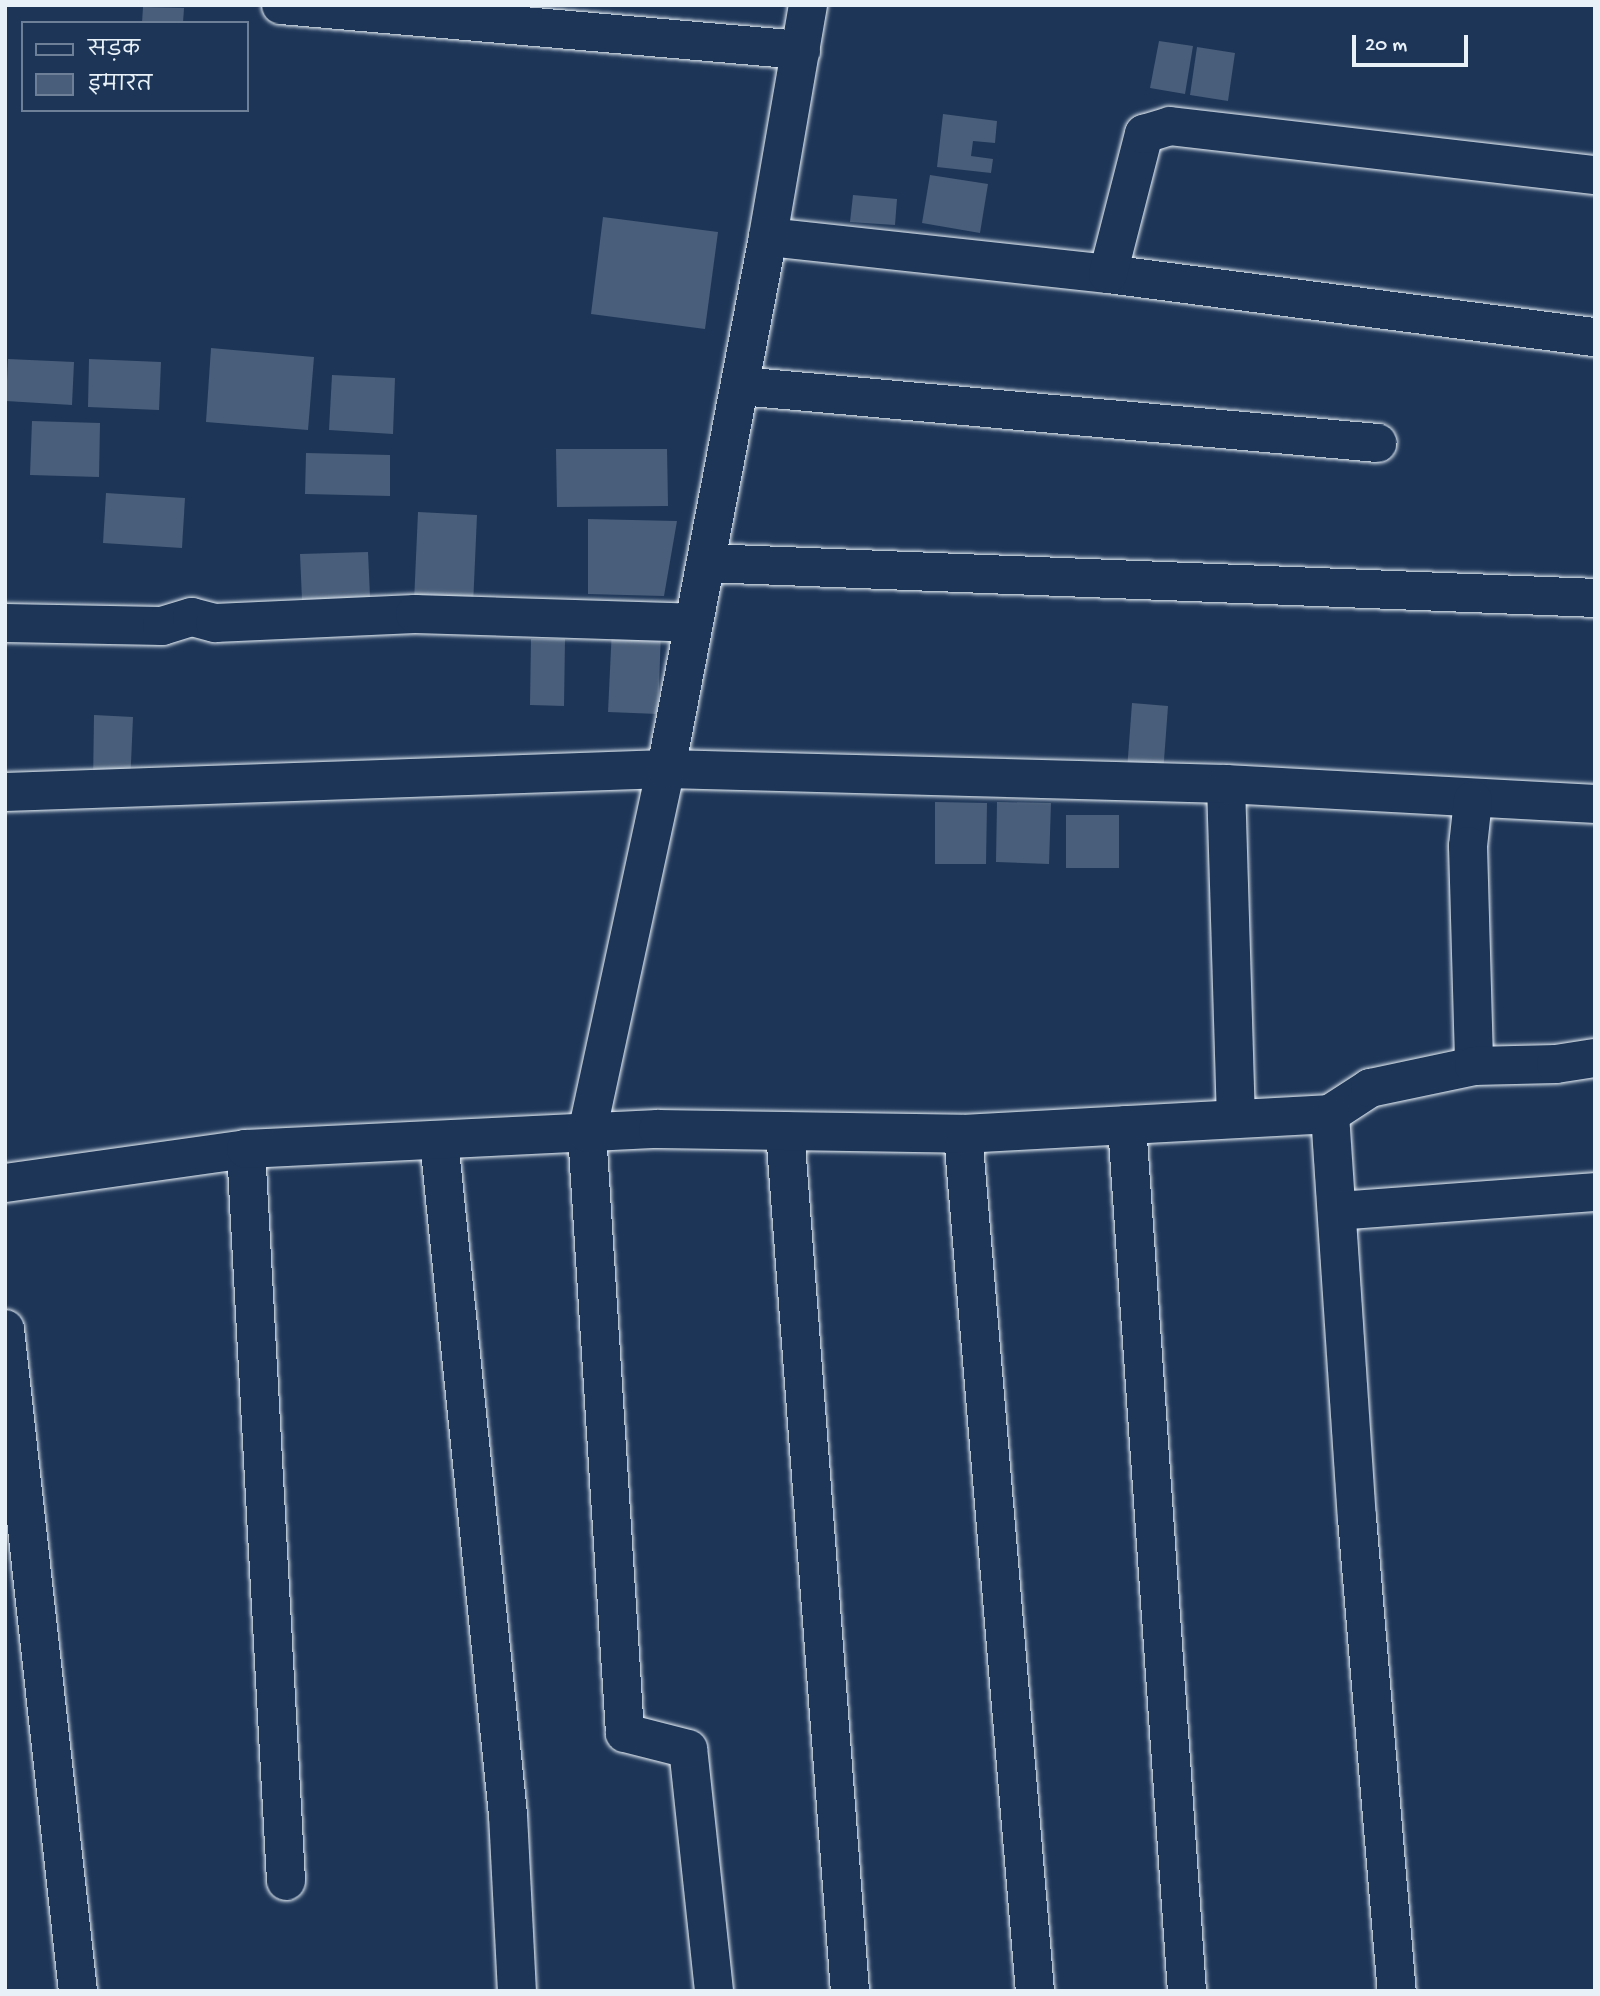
<!DOCTYPE html>
<html>
<head>
<meta charset="utf-8">
<style>
	body { margin:0 }
	#map { position:relative; width:1600px; height:1996px; overflow:hidden; background:#1d3557; font-family:"Gochi Hand","Playpen Sans Deva",sans-serif }
	div>[style] { position:absolute }
	[style*='--x'] { left:calc(var(--x)*1px); top:calc(var(--y)*1px); width:calc(var(--w)*1px); rotate:calc(var(--a)*1deg) }
	.building>* { inset:0; background:#495e7a }
	.roads { filter:drop-shadow(0 0 2px #e8f1f8) drop-shadow(0 0 2px #e8f1f8) }
	.minor>* { height:38px; margin:-19px; padding:0 19px; transform-origin:19px; border-radius:19px; background:#1d3557 }
	span { translate:-50% -50%; white-space:nowrap; text-align:center; line-height:1.15; -webkit-text-stroke:5px #1d3557; paint-order:stroke }
	.frame { position:absolute; inset:0; border:7px solid #e8f1f8; pointer-events:none }
	.legend { position:absolute; left:21px; top:21px; width:228px; height:91px; box-sizing:border-box; background:#1d3557; border:2px solid #6e8097; margin:0; padding:9px 12px; list-style:none; font-size:21px; color:#e8f1f8 }
	.legend li { display:flex; align-items:center; gap:14px; height:35px }
	.legend b { width:35px; border:2px solid #6e8097 }
	.scale { position:absolute; left:1352px; top:35px; width:116px; height:32px; box-sizing:border-box; border:4px solid #e8f1f8; border-top:0; padding-left:9px; font-size:21px; line-height:24px; white-space:nowrap; color:#e8f1f8; -webkit-text-stroke:5px #1d3557; paint-order:stroke }
</style>
</head>
<body>
<div id="map">
	<div class="building">
		<i style="clip-path:polygon(143px 7px,184px 8px,183px 23px,142px 23px)"></i>
		<i style="clip-path:polygon(1159px 41px,1193px 46px,1185px 94px,1150px 88px)"></i>
		<i style="clip-path:polygon(1197px 47px,1235px 53px,1228px 101px,1190px 95px)"></i>
		<i style="clip-path:polygon(943px 114px,997px 121px,995px 143px,973px 141px,971px 156px,993px 159px,991px 173px,937px 167px)"></i>
		<i style="clip-path:polygon(930px 175px,988px 184px,980px 233px,922px 223px)"></i>
		<i style="clip-path:polygon(853px 195px,897px 199px,895px 225px,850px 222px)"></i>
		<i style="clip-path:polygon(603px 217px,718px 232px,705px 329px,591px 314px)"></i>
		<i style="clip-path:polygon(211px 348px,314px 357px,308px 430px,206px 422px)"></i>
		<i style="clip-path:polygon(8px 359px,74px 362px,72px 405px,6px 401px)"></i>
		<i style="clip-path:polygon(89px 359px,161px 362px,159px 410px,88px 407px)"></i>
		<i style="clip-path:polygon(332px 375px,395px 378px,393px 434px,329px 430px)"></i>
		<i style="clip-path:polygon(32px 421px,100px 423px,99px 477px,30px 475px)"></i>
		<i style="clip-path:polygon(556px 449px,667px 449px,668px 506px,557px 507px)"></i>
		<i style="clip-path:polygon(306px 453px,390px 455px,390px 496px,305px 494px)"></i>
		<i style="clip-path:polygon(106px 493px,185px 498px,182px 548px,103px 543px)"></i>
		<i style="clip-path:polygon(418px 512px,477px 515px,473px 606px,414px 602px)"></i>
		<i style="clip-path:polygon(588px 519px,677px 521px,664px 596px,588px 594px)"></i>
		<i style="clip-path:polygon(368px 552px,370px 597px,302px 600px,300px 554px)"></i>
		<i style="clip-path:polygon(612px 628px,661px 631px,658px 714px,608px 712px)"></i>
		<i style="clip-path:polygon(531px 639px,565px 639px,564px 706px,530px 705px)"></i>
		<i style="clip-path:polygon(1132px 703px,1168px 706px,1163px 774px,1127px 771px)"></i>
		<i style="clip-path:polygon(94px 715px,133px 717px,130px 786px,93px 785px)"></i>
		<i style="clip-path:polygon(935px 802px,987px 803px,986px 864px,935px 864px)"></i>
		<i style="clip-path:polygon(997px 802px,1051px 803px,1049px 864px,996px 862px)"></i>
		<i style="clip-path:polygon(1066px 815px,1119px 815px,1119px 868px,1066px 868px)"></i>
	</div>
	<div class="roads">
		<div class="minor">
			<i style="--x:281;--y:5;--w:522;--a:4.95"></i>
			<i style="--x:808;--y:5;--w:235;--a:99.8"></i>
			<i style="--x:768;--y:237;--w:342;--a:6.2"></i>
			<i style="--x:1108;--y:274;--w:491;--a:7.4"></i>
			<i style="--x:1108;--y:274;--w:145;--a:-75.6"></i>
			<i style="--x:1144;--y:134;--w:27;--a:-17"></i>
			<i style="--x:1170;--y:126;--w:428;--a:6.6"></i>
			<i style="--x:740;--y:386;--w:640;--a:5.11"></i>
			<i style="--x:706;--y:563;--w:890;--a:2.25"></i>
			<i style="--x:5;--y:623;--w:157;--a:1.1"></i>
			<i style="--x:162;--y:626;--w:31;--a:-17"></i>
			<i style="--x:192;--y:617;--w:24;--a:15"></i>
			<i style="--x:215;--y:623;--w:200;--a:-2.6"></i>
			<i style="--x:415;--y:614;--w:279;--a:1.8"></i>
			<i style="--x:1226;--y:784;--w:334;--a:88.3"></i>
			<i style="--x:5;--y:792;--w:661;--a:-1.99"></i>
			<i style="--x:666;--y:769;--w:560;--a:1.53"></i>
			<i style="--x:1226;--y:784;--w:370;--a:3.1"></i>
			<i style="--x:1473;--y:800;--w:46;--a:96.2"></i>
			<i style="--x:1468;--y:846;--w:220;--a:88.4"></i>
			<i style="--x:1330;--y:1114;--w:48;--a:-33"></i>
			<i style="--x:1370;--y:1088;--w:106;--a:-11.9"></i>
			<i style="--x:1474;--y:1066;--w:82;--a:-1.4"></i>
			<i style="--x:1556;--y:1064;--w:39;--a:-9"></i>
			<i style="--x:1127;--y:1125;--w:868;--a:86.04"></i>
			<i style="--x:785;--y:1131;--w:862;--a:85.68"></i>
			<i style="--x:963;--y:1134;--w:860;--a:85.2"></i>
			<i style="--x:439;--y:1140;--w:679;--a:84.16"></i>
			<i style="--x:508;--y:1815;--w:176;--a:87.1"></i>
			<i style="--x:246;--y:1149;--w:733;--a:86.87"></i>
			<i style="--x:5;--y:1183;--w:243;--a:-8"></i>
			<i style="--x:246;--y:1149;--w:412;--a:-2.8"></i>
			<i style="--x:658;--y:1129;--w:305;--a:0.9"></i>
			<i style="--x:963;--y:1134;--w:368;--a:-3.1"></i>
			<i style="--x:1330;--y:1114;--w:405;--a:86.2"></i>
			<i style="--x:1357;--y:1518;--w:475;--a:85.2"></i>
			<i style="--x:1337;--y:1211;--w:259;--a:-4.2"></i>
			<i style="--x:5;--y:1329;--w:666;--a:83.71"></i>
			<i style="--x:714;--y:1991;--w:243;--a:-96.1"></i>
			<i style="--x:688;--y:1749;--w:65;--a:-165.7"></i>
			<i style="--x:625;--y:1733;--w:601;--a:-93.62"></i>
			<i style="--x:587;--y:1133;--w:372;--a:-77.8"></i>
			<i style="--x:666;--y:769;--w:542;--a:-79.15"></i>
		</div>
	</div>
	<div class="frame"></div>
	<ul class="legend">
	<li><b style="height:9px;background:#1d3557"></b>सड़क</li>
	<li><b style="height:19px;background:#495e7a"></b>इमारत</li>
	</ul>
	<div class="scale">20 m</div>
</div>
</body>
</html>
